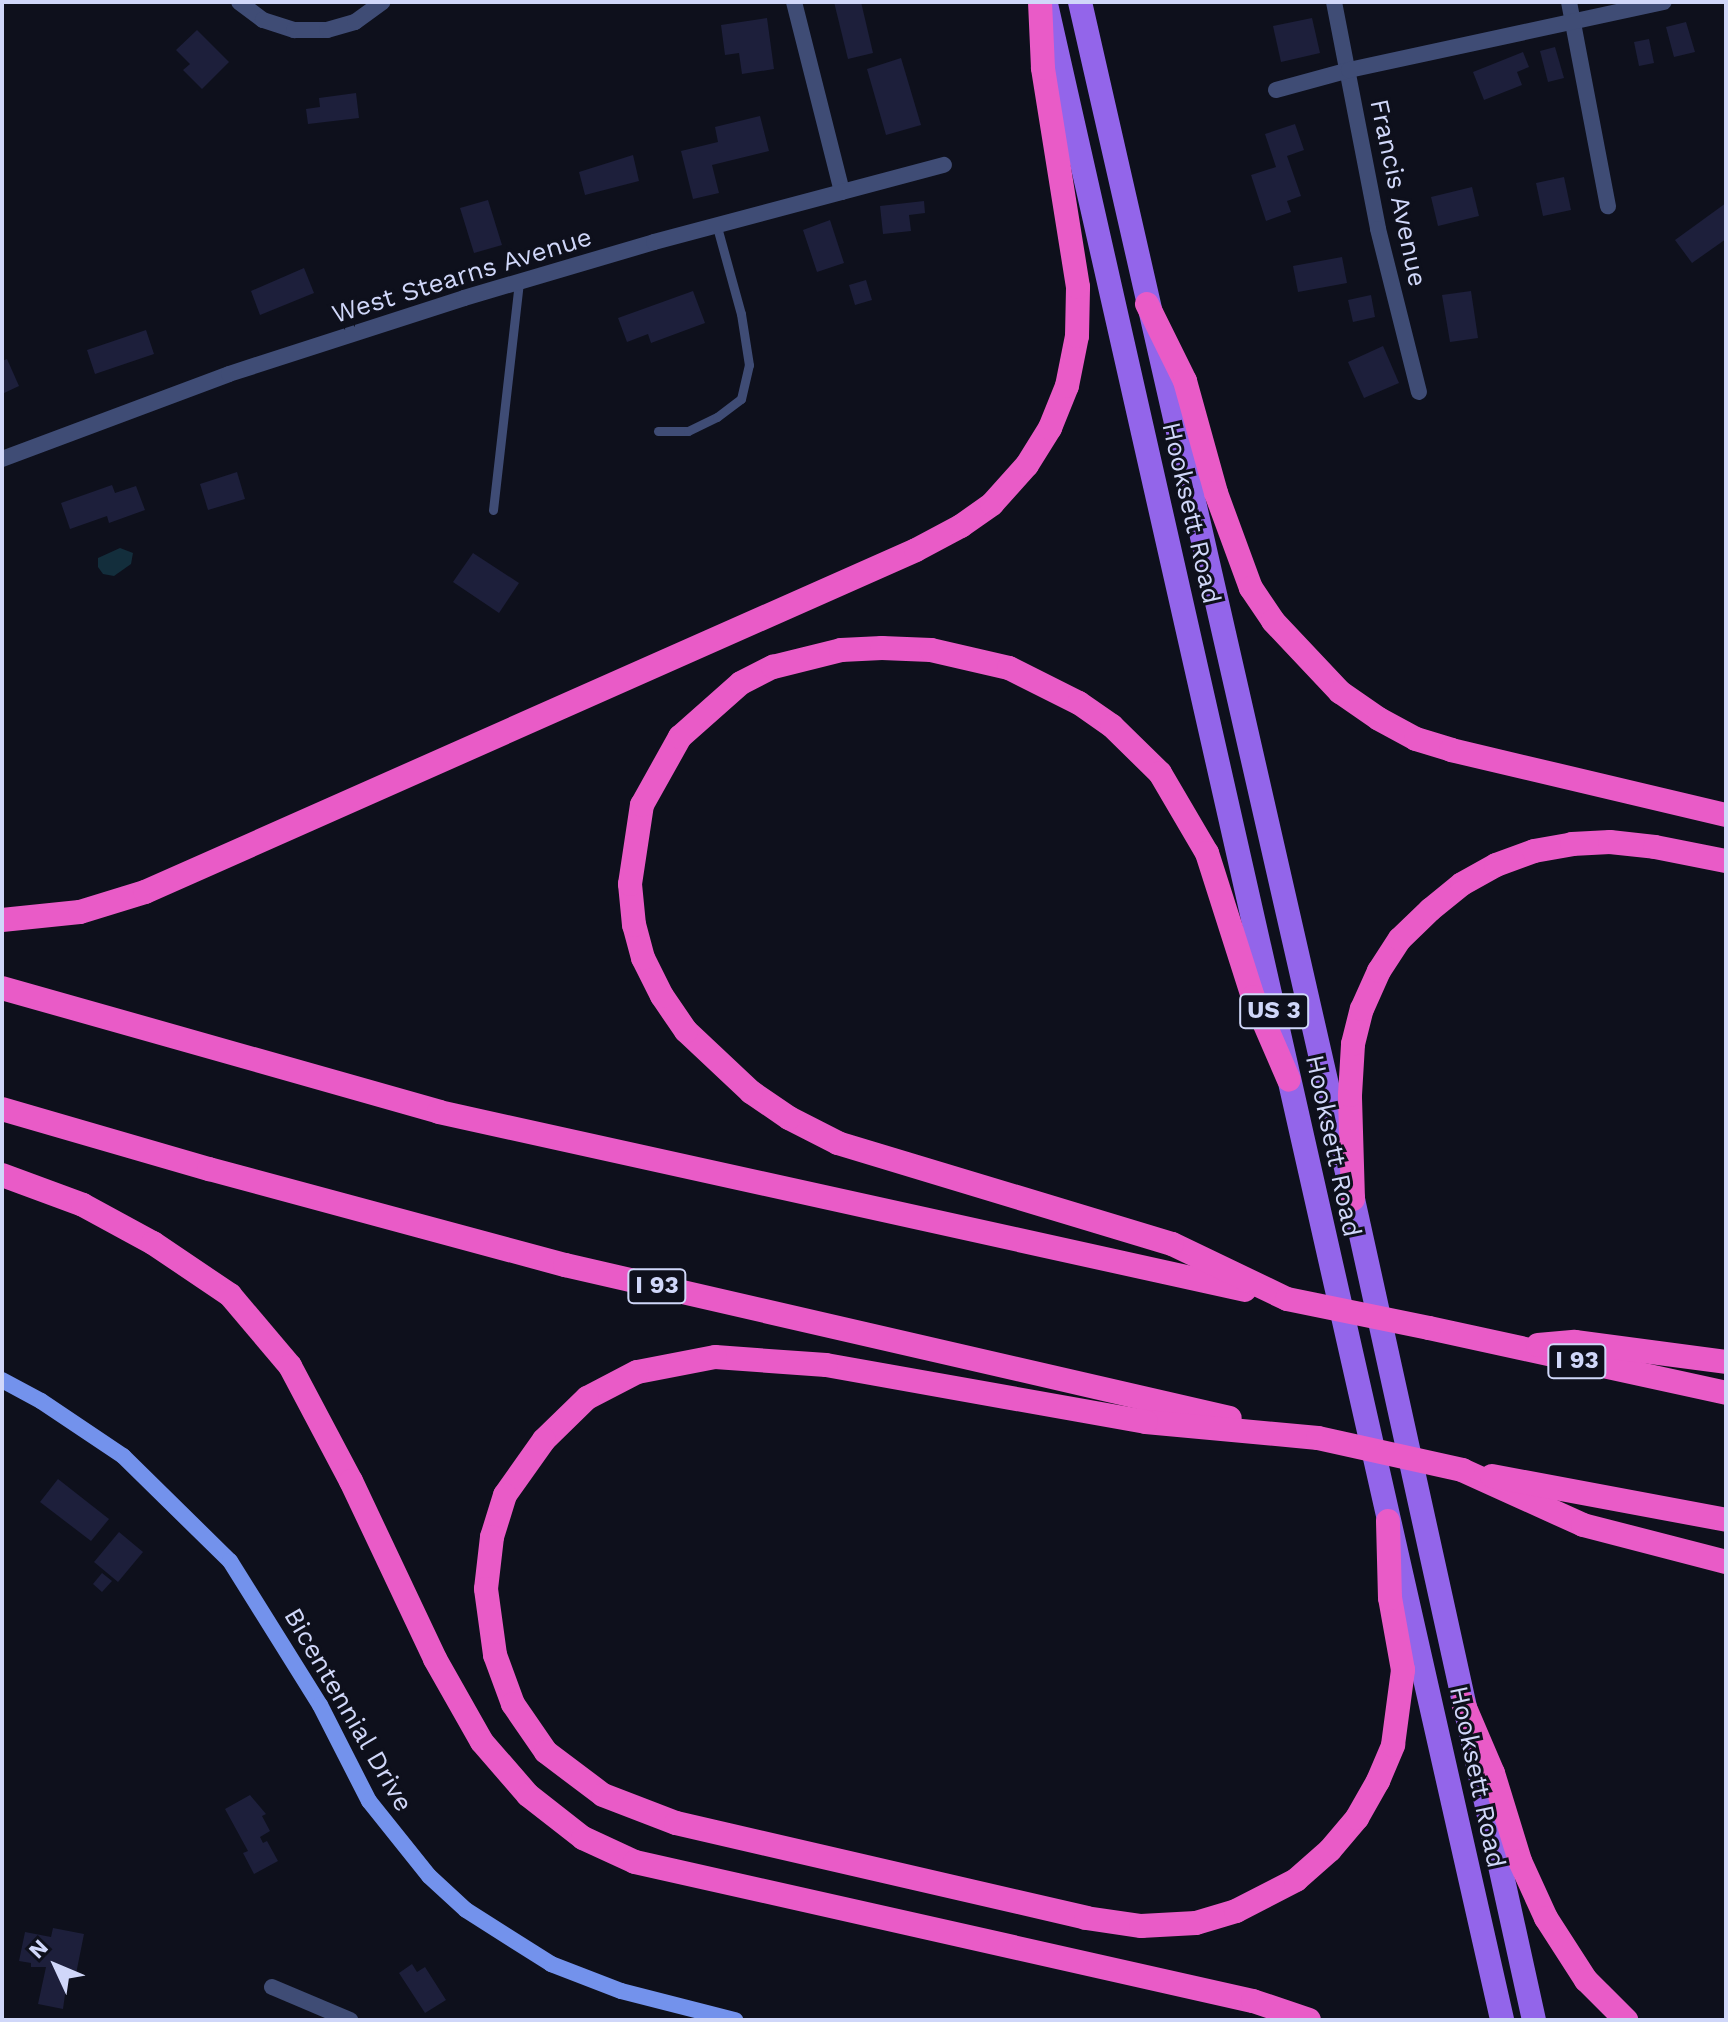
<!DOCTYPE html>
<html>
<head>
<meta charset="utf-8">
<style>
	body { margin:0 }
	#map { position:relative; width:1728px; height:2022px; overflow:hidden; background:#0e101c; font-family:"Work Sans",sans-serif }
	div>[style] { position:absolute }
	[style*='--x'] { left:calc(var(--x)*1px); top:calc(var(--y)*1px); width:calc(var(--w)*1px); rotate:calc(var(--a)*1deg) }
	.water>* { inset:0; background:#132e3c }
	.building>* { inset:0; background:#1d1f3b }
	.lane>* { height:9px; margin:-4.5px; padding:0 4.5px; transform-origin:4.5px; border-radius:4.5px; background:#3f4c75 }
	.street>* { height:16px; margin:-8px; padding:0 8px; transform-origin:8px; border-radius:8px; background:#3f4c75 }
	.secondary>* { height:16px; margin:-8px; padding:0 8px; transform-origin:8px; border-radius:8px; background:#7392ec }
	.primary>* { height:24px; margin:-12px; padding:0 12px; transform-origin:12px; border-radius:12px; background:#9365ea }
	.highway>* { height:24px; margin:-12px; padding:0 12px; transform-origin:12px; border-radius:12px; background:#e95bc7 }
	.highway-bridge>* { height:24px; margin:-12px; padding:0 12px; transform-origin:12px; border-radius:12px; background:#e95bc7 }
	span { translate:-50% -50%; white-space:nowrap; text-align:center; line-height:1.15; -webkit-text-stroke:6px #0e101c; paint-order:stroke }
	.shield-label span { padding:2px 6px; background:#0e101c; border:2px solid; border-radius:6px; -webkit-text-stroke-width:0 }
	.shield-label { font-size:24px; color:#d0d7f9; font-weight:700 }
	.street-label { font-size:26px; color:#d0d7f9 }
	.frame { position:absolute; inset:0; border:4px solid #d0d7f9; pointer-events:none }
	.north { position:absolute; left:16px; top:1926px; width:80px; height:80px; -webkit-text-stroke:6px #0e101c; paint-order:stroke; rotate:314deg; font-size:22px; font-weight:700; line-height:32px; text-align:center; color:#d0d7f9 }
	.north::after { content:''; display:block; margin:auto; width:28px; height:36px; background:#d0d7f9; clip-path:polygon(50% 0,100% 100%,50% 72%,0 100%) }
</style>
</head>
<body>
<div id="map">
	<div class="water">
		<i style="clip-path:polygon(120px 548px,133px 553px,131px 564px,114px 576px,103px 574px,98px 567px,98px 558px)"></i>
	</div>
	<div class="building">
		<i style="clip-path:polygon(834px 2px,861px 2px,873px 53px,848px 59px)"></i>
		<i style="clip-path:polygon(767px 18px,774px 69px,742px 74px,739px 53px,725px 55px,721px 25px)"></i>
		<i style="clip-path:polygon(1312px 18px,1320px 53px,1281px 62px,1273px 26px)"></i>
		<i style="clip-path:polygon(1686px 22px,1695px 52px,1674px 57px,1666px 27px)"></i>
		<i style="clip-path:polygon(197px 30px,229px 62px,202px 89px,183px 70px,190px 64px,176px 50px)"></i>
		<i style="clip-path:polygon(1649px 39px,1654px 63px,1639px 66px,1634px 42px)"></i>
		<i style="clip-path:polygon(1555px 47px,1564px 78px,1548px 82px,1540px 51px)"></i>
		<i style="clip-path:polygon(1523px 52px,1529px 67px,1517px 72px,1522px 85px,1484px 100px,1473px 72px)"></i>
		<i style="clip-path:polygon(901px 58px,921px 125px,886px 135px,867px 69px)"></i>
		<i style="clip-path:polygon(356px 93px,359px 118px,308px 124px,306px 109px,320px 107px,319px 98px)"></i>
		<i style="clip-path:polygon(760px 116px,769px 151px,712px 165px,719px 193px,693px 199px,681px 151px,718px 142px,715px 127px)"></i>
		<i style="clip-path:polygon(1295px 124px,1304px 150px,1287px 156px,1301px 196px,1287px 201px,1291px 212px,1266px 221px,1251px 175px,1276px 167px,1265px 134px)"></i>
		<i style="clip-path:polygon(633px 155px,639px 181px,585px 195px,579px 172px)"></i>
		<i style="clip-path:polygon(1564px 177px,1571px 210px,1543px 216px,1536px 183px)"></i>
		<i style="clip-path:polygon(1472px 187px,1479px 216px,1438px 226px,1431px 197px)"></i>
		<i style="clip-path:polygon(488px 200px,502px 245px,474px 253px,460px 208px)"></i>
		<i style="clip-path:polygon(924px 201px,925px 213px,909px 215px,911px 231px,883px 234px,880px 206px)"></i>
		<i style="clip-path:polygon(1726px 203px,1726px 239px,1692px 263px,1675px 240px)"></i>
		<i style="clip-path:polygon(830px 220px,844px 263px,817px 272px,803px 230px)"></i>
		<i style="clip-path:polygon(1342px 257px,1347px 283px,1298px 292px,1293px 266px)"></i>
		<i style="clip-path:polygon(304px 268px,314px 293px,260px 315px,251px 291px)"></i>
		<i style="clip-path:polygon(866px 280px,872px 300px,855px 305px,849px 285px)"></i>
		<i style="clip-path:polygon(693px 291px,705px 323px,651px 343px,648px 334px,627px 342px,618px 318px)"></i>
		<i style="clip-path:polygon(1471px 291px,1478px 338px,1450px 342px,1442px 295px)"></i>
		<i style="clip-path:polygon(1371px 295px,1375px 317px,1353px 322px,1348px 300px)"></i>
		<i style="clip-path:polygon(146px 330px,154px 354px,95px 374px,87px 350px)"></i>
		<i style="clip-path:polygon(1383px 346px,1399px 383px,1364px 398px,1348px 362px)"></i>
		<i style="clip-path:polygon(7px 359px,19px 386px,2px 394px,2px 361px)"></i>
		<i style="clip-path:polygon(237px 472px,245px 499px,208px 510px,200px 484px)"></i>
		<i style="clip-path:polygon(112px 485px,115px 493px,136px 486px,145px 510px,109px 523px,107px 516px,70px 529px,61px 503px)"></i>
		<i style="clip-path:polygon(473px 553px,519px 583px,499px 613px,453px 582px)"></i>
		<i style="clip-path:polygon(58px 1479px,109px 1519px,91px 1541px,40px 1502px)"></i>
		<i style="clip-path:polygon(119px 1532px,143px 1552px,118px 1582px,94px 1562px)"></i>
		<i style="clip-path:polygon(102px 1573px,112px 1581px,102px 1592px,93px 1584px)"></i>
		<i style="clip-path:polygon(250px 1795px,266px 1814px,262px 1816px,270px 1831px,260px 1837px,263px 1843px,267px 1841px,278px 1861px,254px 1874px,243px 1853px,248px 1851px,225px 1809px)"></i>
		<i style="clip-path:polygon(53px 1928px,84px 1934px,76px 1974px,68px 1973px,63px 2009px,38px 2004px,46px 1967px,31px 1967px,31px 1963px,19px 1961px,25px 1932px,51px 1937px)"></i>
		<i style="clip-path:polygon(412px 1964px,417px 1972px,425px 1967px,446px 2000px,425px 2013px,399px 1973px)"></i>
	</div>
	<div class="lane">
		<i style="--x:658;--y:431;--w:30;--a:0"></i>
		<i style="--x:688;--y:431;--w:32;--a:-26"></i>
		<i style="--x:717;--y:417;--w:30;--a:-37"></i>
		<i style="--x:741;--y:399;--w:35;--a:-77"></i>
		<i style="--x:749;--y:365;--w:52;--a:-98.9"></i>
		<i style="--x:741;--y:314;--w:90;--a:-105.4"></i>
		<i style="--x:493;--y:510;--w:229;--a:-83.5"></i>
	</div>
	<div class="street">
		<i style="--x:239;--y:2;--w:30;--a:37"></i>
		<i style="--x:263;--y:20;--w:33;--a:18"></i>
		<i style="--x:294;--y:30;--w:33;--a:0"></i>
		<i style="--x:327;--y:30;--w:29;--a:-16"></i>
		<i style="--x:355;--y:22;--w:34;--a:-36"></i>
		<i style="--x:794;--y:2;--w:196;--a:75.8"></i>
		<i style="--x:1334;--y:2;--w:231;--a:79"></i>
		<i style="--x:1378;--y:229;--w:168;--a:75.9"></i>
		<i style="--x:1569;--y:2;--w:208;--a:79.2"></i>
		<i style="--x:1276;--y:90;--w:76;--a:-15.3"></i>
		<i style="--x:1349;--y:70;--w:322;--a:-12.2"></i>
		<i style="--x:2;--y:459;--w:242;--a:-20.5"></i>
		<i style="--x:229;--y:374;--w:247;--a:-17.9"></i>
		<i style="--x:464;--y:298;--w:198;--a:-16.4"></i>
		<i style="--x:654;--y:242;--w:300;--a:-14.9"></i>
		<i style="--x:272;--y:1987;--w:85;--a:22.9"></i>
	</div>
	<div class="secondary">
		<i style="--x:2;--y:1380;--w:44;--a:28.3"></i>
		<i style="--x:41;--y:1401;--w:99;--a:33.9"></i>
		<i style="--x:123;--y:1456;--w:150;--a:44.5"></i>
		<i style="--x:230;--y:1561;--w:170;--a:58"></i>
		<i style="--x:320;--y:1705;--w:108;--a:63"></i>
		<i style="--x:369;--y:1801;--w:96;--a:51.3"></i>
		<i style="--x:429;--y:1876;--w:50;--a:42.6"></i>
		<i style="--x:466;--y:1910;--w:101;--a:32.4"></i>
		<i style="--x:551;--y:1964;--w:75;--a:21.1"></i>
		<i style="--x:621;--y:1991;--w:118;--a:14.3"></i>
	</div>
	<div class="primary">
		<i style="--x:1080;--y:2;--w:1228;--a:77.15"></i>
		<i style="--x:1353;--y:1199;--w:841;--a:77.57"></i>
		<i style="--x:1046;--y:4;--w:2067;--a:77.25"></i>
	</div>
	<div class="highway">
		<i style="--x:1147;--y:304;--w:86;--a:63.7"></i>
		<i style="--x:1185;--y:381;--w:116;--a:74.5"></i>
		<i style="--x:1216;--y:493;--w:101;--a:69.8"></i>
		<i style="--x:1251;--y:588;--w:40;--a:56"></i>
		<i style="--x:1273;--y:621;--w:98;--a:46.7"></i>
		<i style="--x:1340;--y:692;--w:47;--a:34.7"></i>
		<i style="--x:1379;--y:719;--w:42;--a:28.4"></i>
		<i style="--x:1416;--y:739;--w:37;--a:17"></i>
		<i style="--x:1451;--y:750;--w:283;--a:13.3"></i>
		<i style="--x:2;--y:920;--w:78;--a:-5.9"></i>
		<i style="--x:80;--y:912;--w:68;--a:-17.1"></i>
		<i style="--x:145;--y:892;--w:843;--a:-23.92"></i>
		<i style="--x:916;--y:550;--w:51;--a:-28.1"></i>
		<i style="--x:961;--y:526;--w:38;--a:-35"></i>
		<i style="--x:992;--y:504;--w:52;--a:-48.1"></i>
		<i style="--x:1027;--y:465;--w:44;--a:-58.1"></i>
		<i style="--x:1050;--y:428;--w:45;--a:-68"></i>
		<i style="--x:1067;--y:386;--w:51;--a:-78.7"></i>
		<i style="--x:1077;--y:336;--w:49;--a:-88.8"></i>
		<i style="--x:1078;--y:287;--w:222;--a:-99.1"></i>
		<i style="--x:1043;--y:68;--w:66;--a:-92.6"></i>
		<i style="--x:2;--y:988;--w:454;--a:15.8"></i>
		<i style="--x:439;--y:1112;--w:825;--a:12.45"></i>
		<i style="--x:2;--y:1109;--w:216;--a:16.2"></i>
		<i style="--x:209;--y:1169;--w:369;--a:15.1"></i>
		<i style="--x:565;--y:1265;--w:682;--a:12.96"></i>
		<i style="--x:2;--y:1175;--w:86;--a:20.3"></i>
		<i style="--x:83;--y:1205;--w:80;--a:28.5"></i>
		<i style="--x:153;--y:1243;--w:93;--a:34"></i>
		<i style="--x:230;--y:1295;--w:93;--a:49.8"></i>
		<i style="--x:290;--y:1366;--w:130;--a:62.1"></i>
		<i style="--x:351;--y:1481;--w:197;--a:64.7"></i>
		<i style="--x:435;--y:1659;--w:95;--a:60.5"></i>
		<i style="--x:482;--y:1742;--w:70;--a:49"></i>
		<i style="--x:528;--y:1795;--w:70;--a:38"></i>
		<i style="--x:583;--y:1838;--w:57;--a:24.8"></i>
		<i style="--x:635;--y:1862;--w:633;--a:12.68"></i>
		<i style="--x:1253;--y:2001;--w:59;--a:18.7"></i>
		<i style="--x:1353;--y:1199;--w:104;--a:-91.7"></i>
		<i style="--x:1350;--y:1095;--w:51;--a:-86.6"></i>
		<i style="--x:1353;--y:1044;--w:36;--a:-76"></i>
		<i style="--x:1362;--y:1009;--w:42;--a:-65.9"></i>
		<i style="--x:1379;--y:971;--w:38;--a:-57"></i>
		<i style="--x:1400;--y:939;--w:42;--a:-44"></i>
		<i style="--x:1430;--y:910;--w:41;--a:-39.1"></i>
		<i style="--x:1462;--y:884;--w:39;--a:-29"></i>
		<i style="--x:1496;--y:865;--w:40;--a:-20.2"></i>
		<i style="--x:1534;--y:851;--w:39;--a:-10"></i>
		<i style="--x:1572;--y:844;--w:38;--a:-3"></i>
		<i style="--x:1610;--y:842;--w:45;--a:6.3"></i>
		<i style="--x:1655;--y:847;--w:72;--a:11.2"></i>
		<i style="--x:1287;--y:1299;--w:127;--a:-154.4"></i>
		<i style="--x:1172;--y:1244;--w:349;--a:-163.2"></i>
		<i style="--x:838;--y:1143;--w:55;--a:-153"></i>
		<i style="--x:789;--y:1118;--w:46;--a:-145.6"></i>
		<i style="--x:751;--y:1092;--w:89;--a:-136.8"></i>
		<i style="--x:686;--y:1031;--w:42;--a:-124.4"></i>
		<i style="--x:662;--y:996;--w:42;--a:-116.6"></i>
		<i style="--x:643;--y:958;--w:34;--a:-105"></i>
		<i style="--x:634;--y:925;--w:41;--a:-95.6"></i>
		<i style="--x:630;--y:884;--w:80;--a:-81.4"></i>
		<i style="--x:642;--y:805;--w:78;--a:-60.8"></i>
		<i style="--x:680;--y:737;--w:81;--a:-41.5"></i>
		<i style="--x:741;--y:683;--w:36;--a:-27"></i>
		<i style="--x:773;--y:667;--w:70;--a:-14"></i>
		<i style="--x:841;--y:650;--w:41;--a:-2.8"></i>
		<i style="--x:882;--y:648;--w:49;--a:2.3"></i>
		<i style="--x:931;--y:650;--w:80;--a:13"></i>
		<i style="--x:1009;--y:668;--w:78;--a:26.6"></i>
		<i style="--x:1079;--y:703;--w:40;--a:34.9"></i>
		<i style="--x:1112;--y:726;--w:67;--a:44.4"></i>
		<i style="--x:1160;--y:773;--w:93;--a:59.6"></i>
		<i style="--x:1207;--y:853;--w:151;--a:72.3"></i>
		<i style="--x:1253;--y:997;--w:90;--a:66.6"></i>
		<i style="--x:1429;--y:1328;--w:304;--a:12.3"></i>
		<i style="--x:1538;--y:1345;--w:37;--a:-5"></i>
		<i style="--x:1575;--y:1342;--w:152;--a:7.5"></i>
		<i style="--x:1318;--y:1438;--w:173;--a:-174.7"></i>
		<i style="--x:1146;--y:1422;--w:325;--a:-169.9"></i>
		<i style="--x:826;--y:1365;--w:111;--a:-175.9"></i>
		<i style="--x:715;--y:1357;--w:79;--a:169.1"></i>
		<i style="--x:637;--y:1372;--w:56;--a:152.5"></i>
		<i style="--x:587;--y:1398;--w:60;--a:135.7"></i>
		<i style="--x:544;--y:1440;--w:67;--a:125.3"></i>
		<i style="--x:505;--y:1495;--w:44;--a:107.2"></i>
		<i style="--x:492;--y:1537;--w:52;--a:96.6"></i>
		<i style="--x:486;--y:1589;--w:67;--a:82.2"></i>
		<i style="--x:495;--y:1655;--w:52;--a:69.8"></i>
		<i style="--x:513;--y:1704;--w:58;--a:55.5"></i>
		<i style="--x:546;--y:1752;--w:71;--a:37"></i>
		<i style="--x:603;--y:1795;--w:78;--a:21"></i>
		<i style="--x:676;--y:1823;--w:421;--a:13"></i>
		<i style="--x:1086;--y:1918;--w:56;--a:8.3"></i>
		<i style="--x:1141;--y:1926;--w:55;--a:-3.1"></i>
		<i style="--x:1196;--y:1923;--w:42;--a:-16.7"></i>
		<i style="--x:1236;--y:1911;--w:68;--a:-27.3"></i>
		<i style="--x:1296;--y:1880;--w:45;--a:-41.4"></i>
		<i style="--x:1330;--y:1850;--w:42;--a:-49.8"></i>
		<i style="--x:1357;--y:1818;--w:43;--a:-60.4"></i>
		<i style="--x:1378;--y:1781;--w:39;--a:-67"></i>
		<i style="--x:1393;--y:1745;--w:76;--a:-82.4"></i>
		<i style="--x:1403;--y:1670;--w:73;--a:-100.2"></i>
		<i style="--x:1390;--y:1598;--w:77;--a:-91.5"></i>
		<i style="--x:1462;--y:1470;--w:133;--a:24.4"></i>
		<i style="--x:1583;--y:1525;--w:148;--a:14.5"></i>
		<i style="--x:1492;--y:1476;--w:238;--a:10.6"></i>
		<i style="--x:1463;--y:1703;--w:76;--a:66.8"></i>
		<i style="--x:1493;--y:1773;--w:92;--a:72.9"></i>
		<i style="--x:1520;--y:1861;--w:63;--a:65.5"></i>
		<i style="--x:1546;--y:1918;--w:74;--a:57.2"></i>
		<i style="--x:1586;--y:1980;--w:57;--a:45"></i>
	</div>
	<div class="highway-bridge">
		<i style="--x:1287;--y:1299;--w:145;--a:11.5"></i>
		<i style="--x:1318;--y:1438;--w:148;--a:12.5"></i>
	</div>
	<div class="shield-label">
		<span style="left:1274px;top:1011px">US 3</span>
		<span style="left:657px;top:1286px">I 93</span>
		<span style="left:1577px;top:1361px">I 93</span>
	</div>
	<div class="street-label">
		<span style="left:1398px;top:193px;rotate:78deg">Francis Avenue</span>
		<span style="left:462px;top:276px;rotate:-17deg">West Stearns Avenue</span>
		<span style="left:1191px;top:513px;rotate:77deg">Hooksett Road</span>
		<span style="left:1333px;top:1146px;rotate:78deg">Hooksett Road</span>
		<span style="left:348px;top:1710px;rotate:60deg">Bicentennial Drive</span>
		<span style="left:1477px;top:1777px;rotate:78deg">Hooksett Road</span>
	</div>
	<div class="frame"></div>
	<div class="north">N</div>
</div>
</body>
</html>
